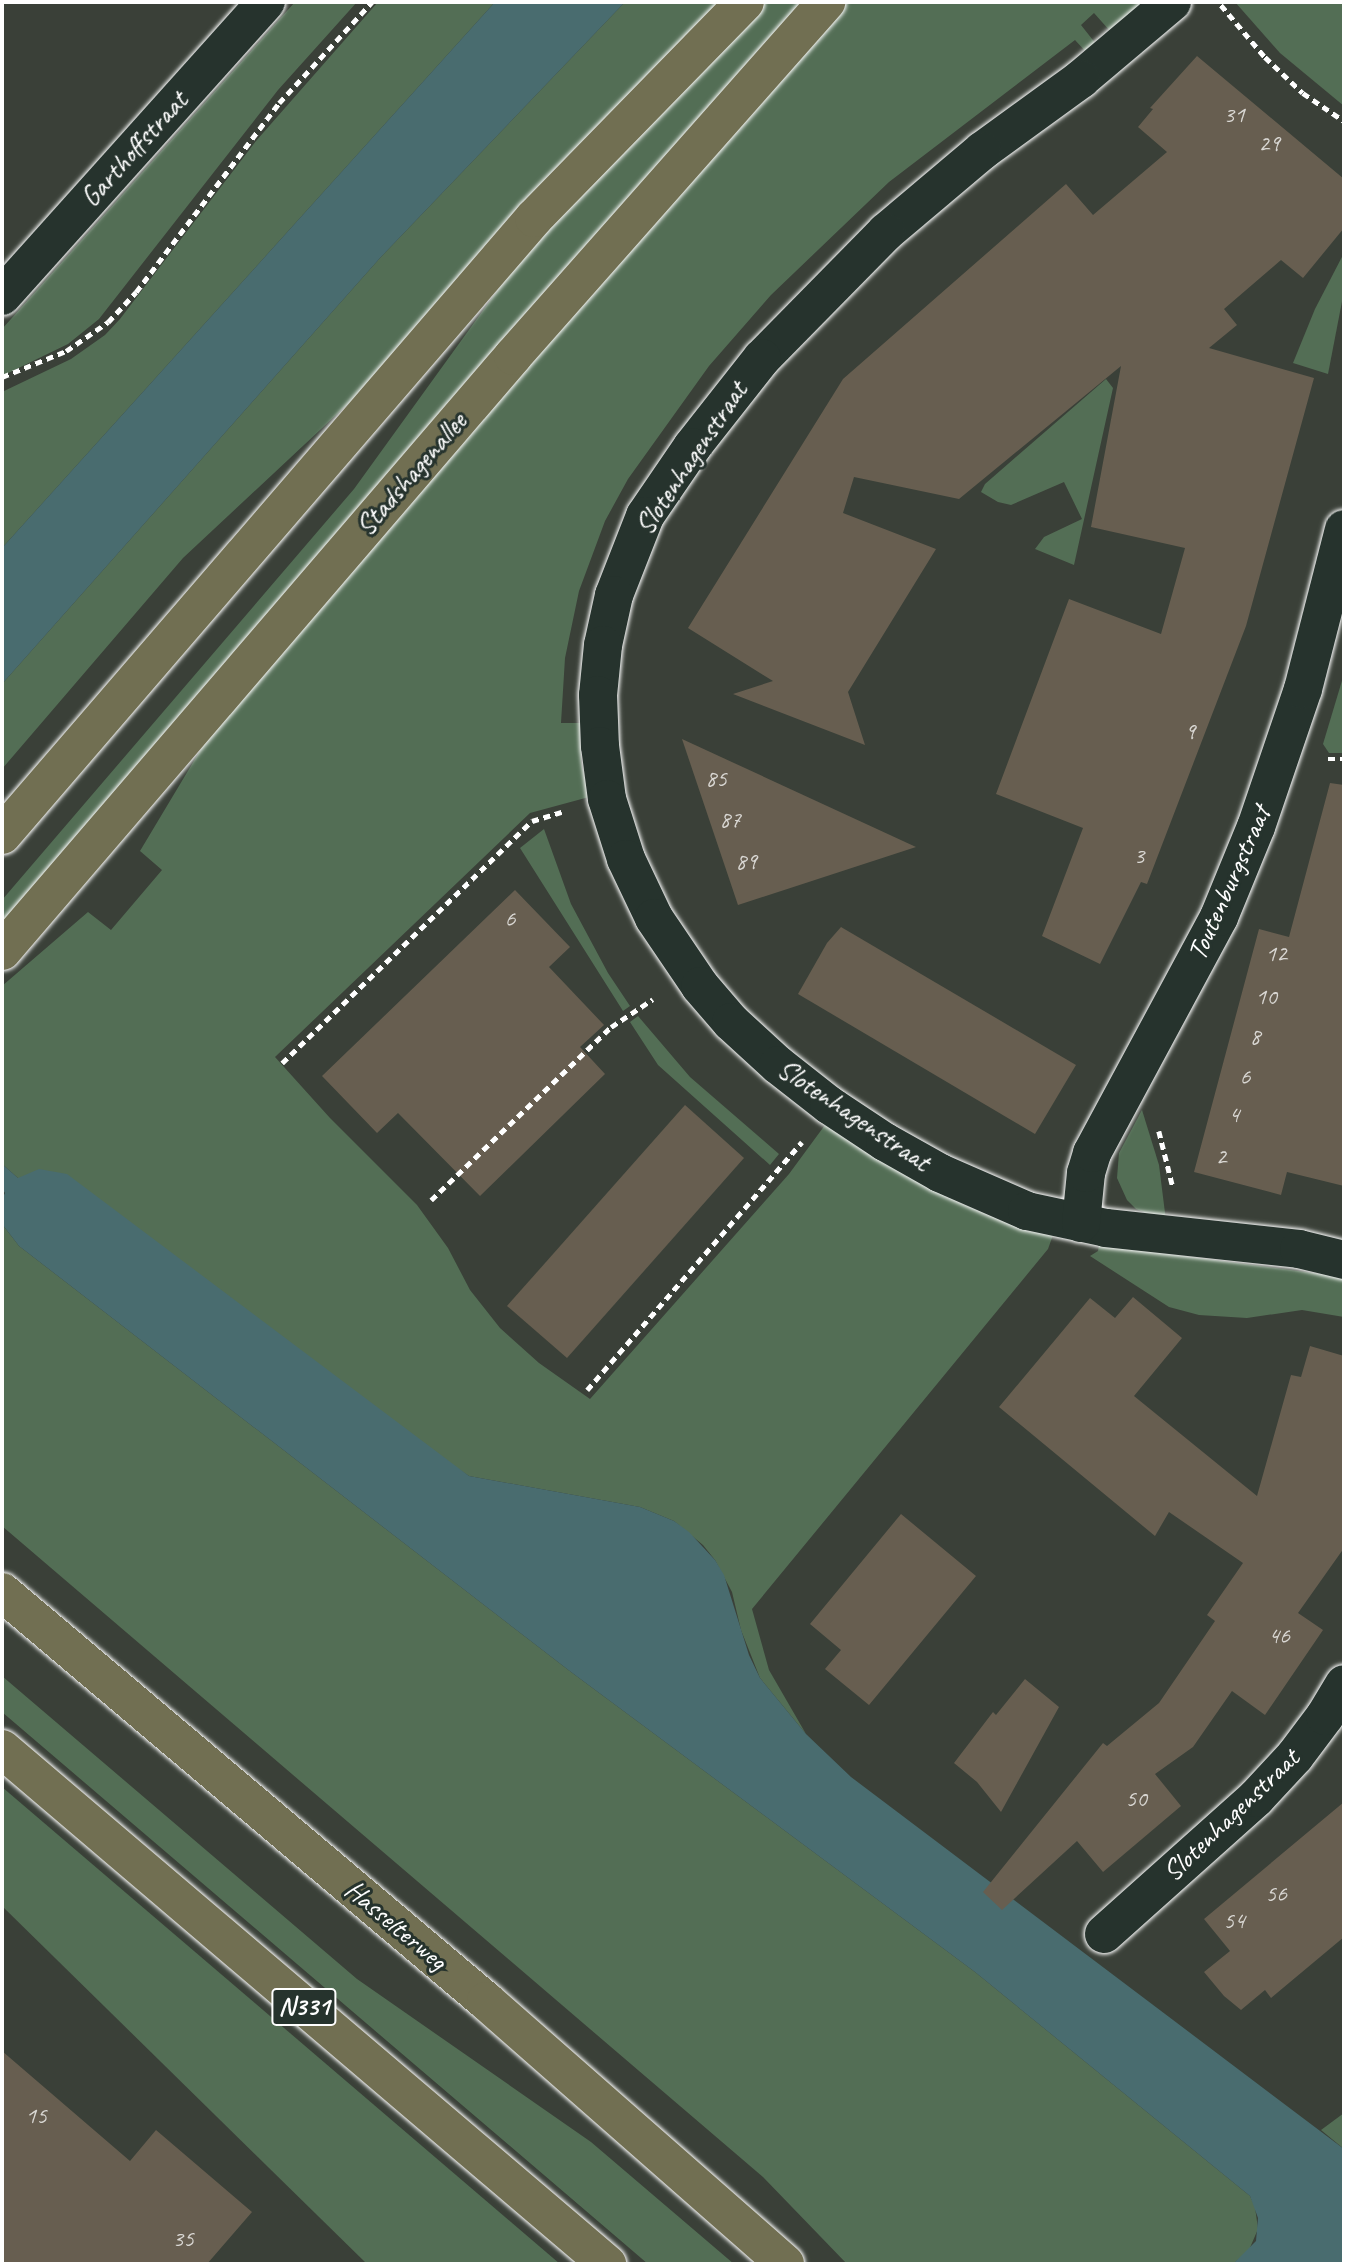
<!DOCTYPE html>
<html>
<head>
<meta charset="utf-8">
<style>
	body { margin:0 }
	#map { position:relative; width:1346px; height:2266px; overflow:hidden; background:#3a4038; font-family:Caveat,sans-serif }
	div>[style] { position:absolute }
	[style*='--x'] { left:calc(var(--x)*1px); top:calc(var(--y)*1px); width:calc(var(--w)*1px); rotate:calc(var(--a)*1deg) }
	.green>* { inset:0; background:#536e55 }
	.water>* { inset:0; background:#496c6f }
	.building>* { inset:0; background:#675e50 }
	.path>* { height:4.5px; margin-top:-2.25px; transform-origin:0; background:repeating-linear-gradient(90deg,#fff 0 7px,transparent 0 12px) }
	.roads { filter:drop-shadow(0 0 2px #fff) drop-shadow(0 0 2px #fff) }
	.minor>* { height:38px; margin:-19px; padding:0 19px; transform-origin:19px; border-radius:19px; background:#26332d }
	.major>* { height:38px; margin:-19px; padding:0 19px; transform-origin:19px; border-radius:19px; background:#716f52 }
	span { translate:-50% -50%; white-space:nowrap; text-align:center; line-height:1.15; -webkit-text-stroke:6px #26332d; paint-order:stroke }
	.number-label { font-size:24px; color:#d9d7d3 }
	.number-label span { -webkit-text-stroke-width:0 }
	.shield-label span { padding:2px 5px; background:#26332d; border:2px solid; border-radius:5px; -webkit-text-stroke-width:0 }
	.shield-label { font-size:26px; color:#fff; font-weight:700 }
	.street-label { font-size:28px; color:#fff }
	.frame { position:absolute; inset:0; border:4px solid #fff; pointer-events:none }
</style>
</head>
<body>
<div id="map">
	<div class="green">
		<i style="clip-path:polygon(295px 2px,357px 2px,278px 90px,99px 319px,68px 344px,2px 376px,2px 329px)"></i>
		<i style="clip-path:polygon(378px 2px,495px 2px,2px 548px,2px 392px,71px 359px,105px 335px,120px 319px,256px 141px)"></i>
		<i style="clip-path:polygon(625px 2px,725px 2px,366px 387px,183px 558px,2px 769px,2px 684px,380px 258px)"></i>
		<i style="clip-path:polygon(765px 2px,806px 2px,2px 925px,2px 900px,354px 489px,528px 248px)"></i>
		<i style="clip-path:polygon(848px 2px,1145px 2px,1110px 31px,1094px 13px,1081px 25px,1096px 44px,1086px 52px,1075px 40px,889px 182px,771px 295px,709px 366px,628px 479px,605px 521px,579px 591px,565px 658px,561px 723px,580px 723px,581px 761px,589px 797px,530px 813px,275px 1057px,330px 1118px,417px 1205px,448px 1248px,470px 1290px,500px 1328px,539px 1363px,590px 1399px,789px 1174px,825px 1125px,899px 1171px,962px 1204px,1027px 1231px,1053px 1235px,1048px 1249px,752px 1609px,769px 1670px,806px 1734px,760px 1678px,741px 1630px,732px 1592px,715px 1560px,703px 1545px,674px 1521px,640px 1507px,469px 1476px,18px 1178px,2px 1164px,2px 986px,88px 912px,111px 930px,162px 870px,140px 851px,225px 709px)"></i>
		<i style="clip-path:polygon(1235px 2px,1344px 2px,1344px 106px,1280px 53px)"></i>
		<i style="clip-path:polygon(1344px 253px,1344px 291px,1328px 374px,1293px 363px,1315px 309px)"></i>
		<i style="clip-path:polygon(1106px 379px,1113px 388px,1074px 565px,1035px 549px,1044px 537px,1082px 519px,1064px 482px,1011px 505px,998px 502px,981px 492px,985px 484px)"></i>
		<i style="clip-path:polygon(1344px 674px,1344px 753px,1329px 753px,1323px 744px)"></i>
		<i style="clip-path:polygon(544px 829px,571px 904px,608px 973px,630px 1006px,623px 1011px,520px 848px)"></i>
		<i style="clip-path:polygon(638px 1016px,690px 1077px,779px 1154px,770px 1165px,658px 1065px,630px 1022px)"></i>
		<i style="clip-path:polygon(1142px 1110px,1159px 1165px,1166px 1221px,1136px 1209px,1127px 1200px,1117px 1178px,1119px 1153px)"></i>
		<i style="clip-path:polygon(2px 1224px,19px 1246px,571px 1672px,975px 1972px,1250px 2196px,1255px 2207px,1258px 2229px,1249px 2250px,1233px 2264px,847px 2264px,763px 2177px,2px 1526px)"></i>
		<i style="clip-path:polygon(1099px 1245px,1344px 1277px,1344px 1317px,1302px 1310px,1247px 1318px,1199px 1315px,1169px 1307px,1090px 1256px,1098px 1251px)"></i>
		<i style="clip-path:polygon(2px 1676px,357px 1979px,591px 2142px,734px 2264px,648px 2264px,2px 1712px)"></i>
		<i style="clip-path:polygon(2px 1787px,256px 2004px,560px 2264px,367px 2264px,2px 1906px)"></i>
		<i style="clip-path:polygon(1344px 2113px,1344px 2149px,1321px 2130px)"></i>
	</div>
	<div class="water">
		<i style="clip-path:polygon(495px 2px,625px 2px,380px 258px,2px 684px,2px 548px)"></i>
		<i style="clip-path:polygon(2px 1164px,18px 1178px,39px 1169px,67px 1174px,469px 1476px,640px 1507px,674px 1521px,689px 1532px,715px 1560px,724px 1575px,749px 1655px,760px 1678px,806px 1734px,851px 1777px,1344px 2149px,1344px 2264px,1233px 2264px,1256px 2241px,1258px 2218px,1250px 2196px,975px 1972px,571px 1672px,19px 1246px,2px 1224px,2px 1199px,5px 1193px,2px 1189px)"></i>
	</div>
	<div class="building">
		<i style="clip-path:polygon(1197px 56px,1344px 179px,1344px 228px,1303px 278px,1281px 260px,1224px 309px,1237px 325px,1209px 348px,1314px 378px,1246px 626px,1147px 884px,1141px 882px,1100px 964px,1042px 936px,1083px 828px,996px 794px,1069px 599px,1161px 634px,1185px 548px,1091px 527px,1121px 366px,959px 499px,854px 477px,843px 513px,936px 549px,848px 692px,865px 745px,733px 694px,773px 681px,688px 628px,843px 379px,1066px 184px,1093px 215px,1167px 152px,1138px 127px,1153px 109px,1150px 108px)"></i>
		<i style="clip-path:polygon(682px 739px,916px 847px,738px 905px)"></i>
		<i style="clip-path:polygon(1330px 783px,1344px 785px,1344px 1186px,1287px 1172px,1281px 1195px,1194px 1172px,1259px 929px,1289px 937px)"></i>
		<i style="clip-path:polygon(515px 890px,570px 947px,549px 967px,604px 1025px,580px 1047px,605px 1074px,480px 1196px,398px 1113px,377px 1133px,322px 1076px)"></i>
		<i style="clip-path:polygon(841px 927px,1076px 1065px,1035px 1134px,798px 994px,827px 943px)"></i>
		<i style="clip-path:polygon(685px 1105px,744px 1158px,567px 1358px,507px 1306px)"></i>
		<i style="clip-path:polygon(1133px 1297px,1182px 1338px,1134px 1396px,1257px 1496px,1291px 1375px,1301px 1377px,1310px 1346px,1344px 1356px,1344px 1548px,1298px 1613px,1323px 1630px,1265px 1715px,1232px 1691px,1193px 1747px,1155px 1774px,1181px 1806px,1103px 1872px,1077px 1841px,1002px 1910px,983px 1892px,1103px 1743px,1107px 1746px,1159px 1703px,1215px 1621px,1207px 1615px,1243px 1563px,1169px 1512px,1155px 1536px,999px 1407px,1090px 1298px,1115px 1318px)"></i>
		<i style="clip-path:polygon(901px 1514px,976px 1576px,869px 1705px,825px 1669px,841px 1650px,810px 1624px)"></i>
		<i style="clip-path:polygon(1025px 1679px,1059px 1707px,1001px 1812px,977px 1782px,954px 1763px,993px 1712px,996px 1715px)"></i>
		<i style="clip-path:polygon(1344px 1802px,1344px 1937px,1271px 1998px,1265px 1990px,1241px 2010px,1224px 1996px,1204px 1972px,1230px 1951px,1204px 1919px)"></i>
		<i style="clip-path:polygon(2px 2051px,130px 2161px,156px 2130px,252px 2212px,207px 2264px,2px 2264px)"></i>
	</div>
	<div class="path">
		<i style="--x:1221;--y:5;--w:68;--a:49.8"></i>
		<i style="--x:1265;--y:57;--w:52;--a:43.5"></i>
		<i style="--x:1303;--y:93;--w:50;--a:34.3"></i>
		<i style="--x:2;--y:377;--w:69;--a:-22.1"></i>
		<i style="--x:66;--y:351;--w:51;--a:-34.6"></i>
		<i style="--x:108;--y:322;--w:41;--a:-47"></i>
		<i style="--x:136;--y:292;--w:237;--a:-52.9"></i>
		<i style="--x:279;--y:103;--w:137;--a:-47.4"></i>
		<i style="--x:1328;--y:759;--w:16;--a:0"></i>
		<i style="--x:282;--y:1063;--w:348;--a:-44.1"></i>
		<i style="--x:532;--y:821;--w:31;--a:-17"></i>
		<i style="--x:1159;--y:1131;--w:58;--a:76"></i>
		<i style="--x:431;--y:1200;--w:250;--a:-43.9"></i>
		<i style="--x:611;--y:1027;--w:50;--a:-33.7"></i>
		<i style="--x:587;--y:1390;--w:328;--a:-49.1"></i>
	</div>
	<div class="roads">
		<div class="minor">
			<i style="--x:1172;--y:2;--w:119;--a:139.8"></i>
			<i style="--x:1081;--y:79;--w:122;--a:144"></i>
			<i style="--x:982;--y:151;--w:126;--a:139.8"></i>
			<i style="--x:886;--y:232;--w:177;--a:134.5"></i>
			<i style="--x:762;--y:358;--w:113;--a:128.2"></i>
			<i style="--x:692;--y:447;--w:83;--a:124.3"></i>
			<i style="--x:645;--y:516;--w:85;--a:111.4"></i>
			<i style="--x:614;--y:595;--w:51;--a:102.4"></i>
			<i style="--x:603;--y:645;--w:50;--a:95.7"></i>
			<i style="--x:598;--y:695;--w:51;--a:87.8"></i>
			<i style="--x:600;--y:746;--w:53;--a:82.5"></i>
			<i style="--x:607;--y:799;--w:63;--a:72.4"></i>
			<i style="--x:626;--y:859;--w:65;--a:64.6"></i>
			<i style="--x:654;--y:918;--w:82;--a:55.9"></i>
			<i style="--x:700;--y:986;--w:48;--a:49.3"></i>
			<i style="--x:731;--y:1022;--w:64;--a:42.5"></i>
			<i style="--x:778;--y:1065;--w:65;--a:38.1"></i>
			<i style="--x:829;--y:1105;--w:67;--a:33.5"></i>
			<i style="--x:885;--y:1142;--w:63;--a:29.4"></i>
			<i style="--x:940;--y:1173;--w:95;--a:23.6"></i>
			<i style="--x:1027;--y:1211;--w:81;--a:12.1"></i>
			<i style="--x:1106;--y:1228;--w:194;--a:6.2"></i>
			<i style="--x:1299;--y:1249;--w:46;--a:13.7"></i>
			<i style="--x:2;--y:296;--w:395;--a:-48.1"></i>
			<i style="--x:1081;--y:1223;--w:50;--a:-84.3"></i>
			<i style="--x:1086;--y:1173;--w:21;--a:-73"></i>
			<i style="--x:1092;--y:1153;--w:268;--a:-61.7"></i>
			<i style="--x:1219;--y:917;--w:97;--a:-67.7"></i>
			<i style="--x:1256;--y:827;--w:146;--a:-71.2"></i>
			<i style="--x:1303;--y:689;--w:165;--a:-75.6"></i>
			<i style="--x:1104;--y:1934;--w:204;--a:-41.8"></i>
			<i style="--x:1256;--y:1798;--w:57;--a:-47.1"></i>
			<i style="--x:1295;--y:1756;--w:50;--a:-53.1"></i>
			<i style="--x:1325;--y:1716;--w:37;--a:-59"></i>
		</div>
		<div class="major">
			<i style="--x:2;--y:835;--w:815;--a:-49.23"></i>
			<i style="--x:534;--y:218;--w:302;--a:-45.7"></i>
			<i style="--x:2;--y:951;--w:784;--a:-49.34"></i>
			<i style="--x:513;--y:356;--w:473;--a:-48.5"></i>
			<i style="--x:2;--y:1592;--w:634;--a:40.2"></i>
			<i style="--x:486;--y:2001;--w:398;--a:41.3"></i>
			<i style="--x:2;--y:1749;--w:795;--a:40.41"></i>
		</div>
	</div>
	<div class="number-label">
		<span style="left:1234px;top:115px">31</span>
		<span style="left:1269px;top:144px">29</span>
		<span style="left:1190px;top:732px">9</span>
		<span style="left:716px;top:779px">85</span>
		<span style="left:730px;top:820px">87</span>
		<span style="left:1139px;top:856px">3</span>
		<span style="left:746px;top:862px">89</span>
		<span style="left:510px;top:919px">6</span>
		<span style="left:1276px;top:954px">12</span>
		<span style="left:1266px;top:997px">10</span>
		<span style="left:1255px;top:1037px">8</span>
		<span style="left:1245px;top:1077px">6</span>
		<span style="left:1234px;top:1115px">4</span>
		<span style="left:1221px;top:1157px">2</span>
		<span style="left:1279px;top:1636px">46</span>
		<span style="left:1136px;top:1799px">50</span>
		<span style="left:1276px;top:1894px">56</span>
		<span style="left:1234px;top:1921px">54</span>
		<span style="left:36px;top:2116px">15</span>
		<span style="left:183px;top:2239px">35</span>
	</div>
	<div class="shield-label">
		<span style="left:304px;top:2007px">N331</span>
	</div>
	<div class="street-label">
		<span style="left:134px;top:149px;rotate:-48deg">Garthoffstraat</span>
		<span style="left:691px;top:458px;rotate:-56deg">Slotenhagenstraat</span>
		<span style="left:411px;top:474px;rotate:-49deg">Stadshagenallee</span>
		<span style="left:1229px;top:883px;rotate:-66deg">Toutenburgstraat</span>
		<span style="left:854px;top:1115px;rotate:34deg">Slotenhagenstraat</span>
		<span style="left:1231px;top:1815px;rotate:-44deg">Slotenhagenstraat</span>
		<span style="left:396px;top:1925px;rotate:40deg">Hasselterweg</span>
	</div>
	<div class="frame"></div>
</div>
</body>
</html>
